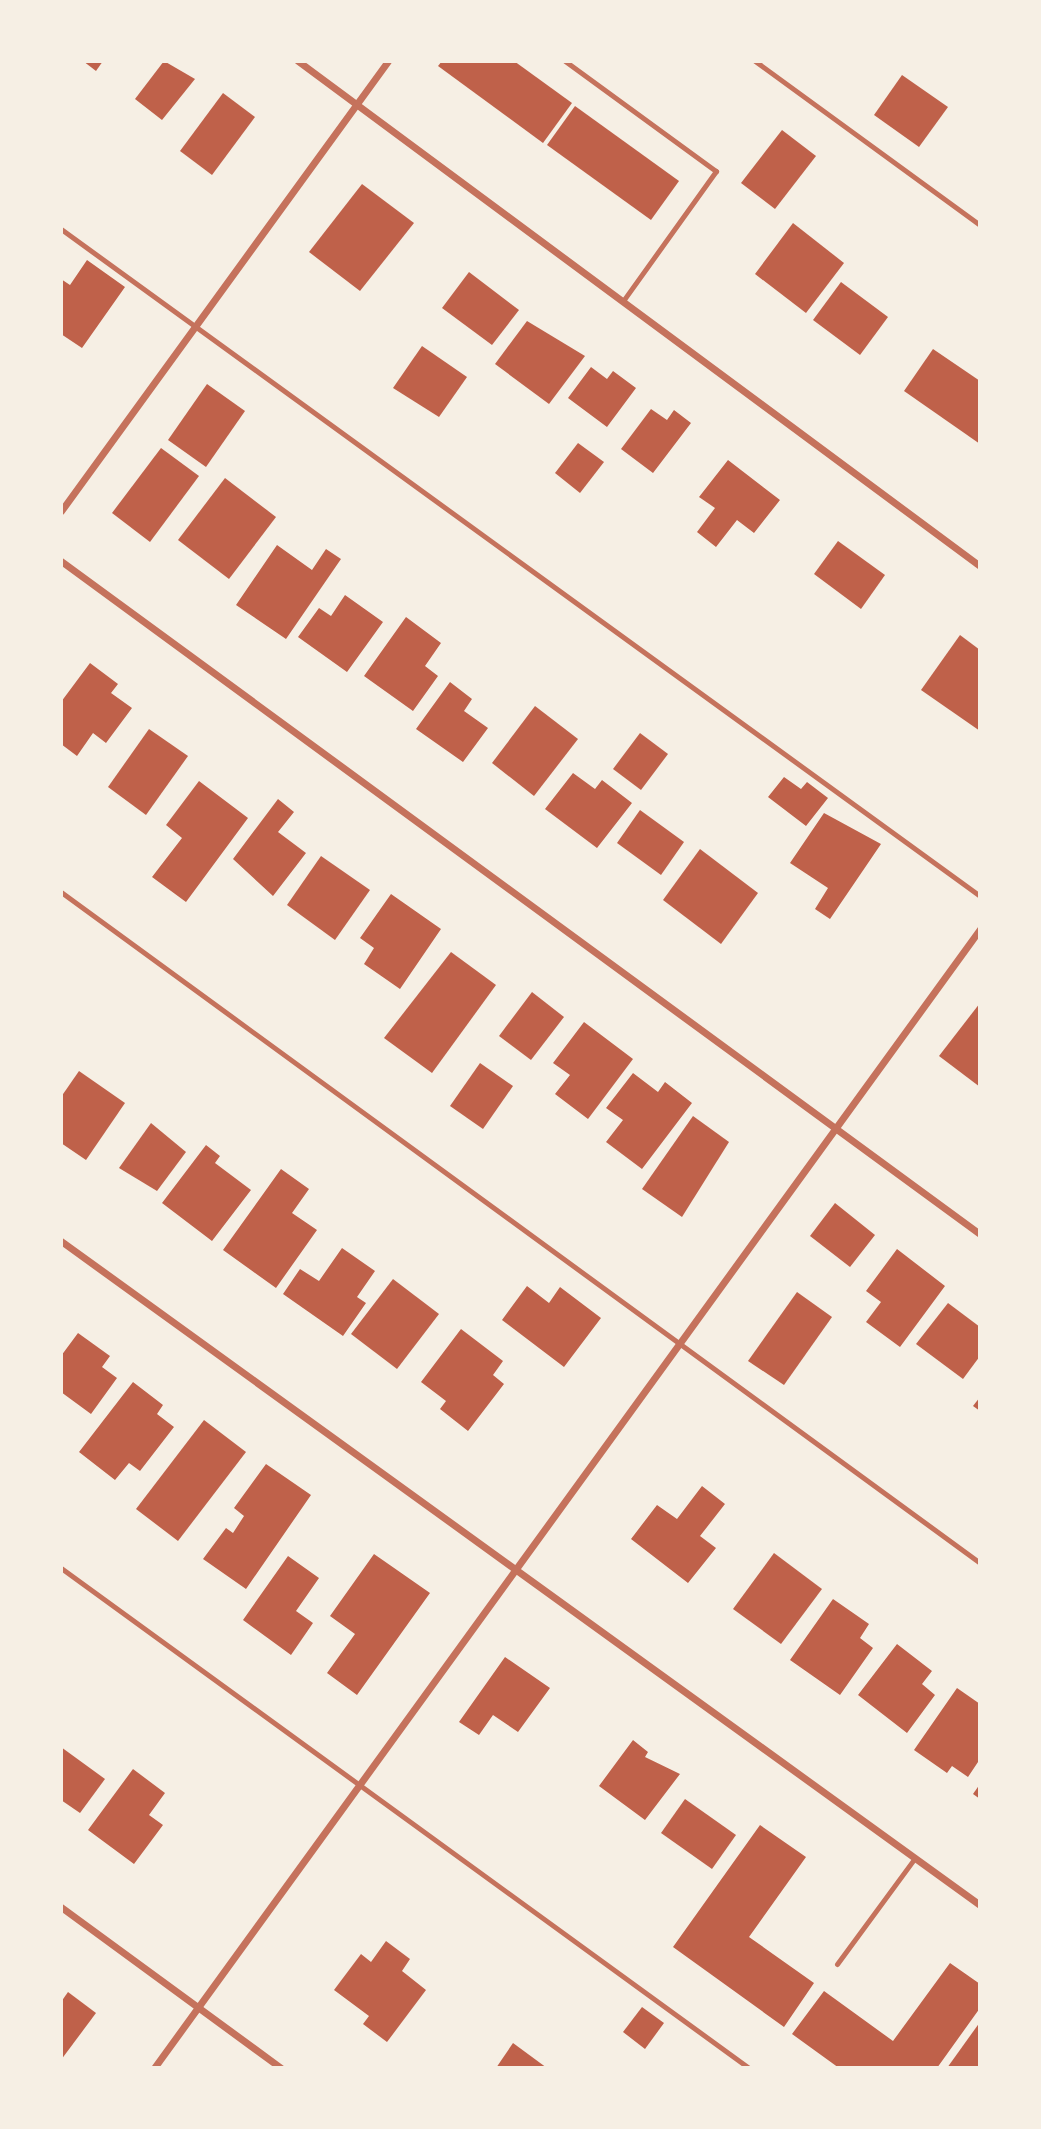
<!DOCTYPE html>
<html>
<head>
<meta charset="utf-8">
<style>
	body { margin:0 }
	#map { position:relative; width:1041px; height:2129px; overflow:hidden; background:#f6efe4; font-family:Jost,sans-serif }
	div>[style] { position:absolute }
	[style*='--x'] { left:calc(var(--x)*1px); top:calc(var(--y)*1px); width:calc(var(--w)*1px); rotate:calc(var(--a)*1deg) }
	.building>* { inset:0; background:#bf614a }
	.service>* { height:5px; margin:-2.5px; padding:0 2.5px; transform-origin:2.5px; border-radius:2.5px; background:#c5725c }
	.minor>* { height:7px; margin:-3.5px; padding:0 3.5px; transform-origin:3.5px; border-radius:3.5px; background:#c5725c }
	span { translate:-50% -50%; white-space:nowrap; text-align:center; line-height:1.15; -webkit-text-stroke:7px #f6efe4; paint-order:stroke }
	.frame { position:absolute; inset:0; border:63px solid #f6efe4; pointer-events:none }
</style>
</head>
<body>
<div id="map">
	<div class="building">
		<i style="clip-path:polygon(83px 61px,103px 61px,96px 71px)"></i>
		<i style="clip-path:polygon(164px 61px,195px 79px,162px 120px,135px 99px)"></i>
		<i style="clip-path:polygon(442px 61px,514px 61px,572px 103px,543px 143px,438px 66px)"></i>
		<i style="clip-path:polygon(902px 75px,948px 107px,919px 147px,874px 115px)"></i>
		<i style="clip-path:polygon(223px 93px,255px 117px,212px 175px,180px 151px)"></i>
		<i style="clip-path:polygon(575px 106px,679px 181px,651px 220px,547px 145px)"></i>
		<i style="clip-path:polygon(782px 130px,816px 156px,775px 209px,741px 183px)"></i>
		<i style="clip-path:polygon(362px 184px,414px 223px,360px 291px,309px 252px)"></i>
		<i style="clip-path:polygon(793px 223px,844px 263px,806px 313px,755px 274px)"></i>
		<i style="clip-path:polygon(87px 260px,125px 287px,82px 348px,61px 334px,61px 279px,70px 285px)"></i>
		<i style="clip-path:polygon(469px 272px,519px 310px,492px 345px,442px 308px)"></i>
		<i style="clip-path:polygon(841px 282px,888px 317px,860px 355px,813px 320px)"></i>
		<i style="clip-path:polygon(527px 321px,585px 356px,549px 404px,495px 364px)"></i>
		<i style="clip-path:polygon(422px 346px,467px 377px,439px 417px,393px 388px)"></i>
		<i style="clip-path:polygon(933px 349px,980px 381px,980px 444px,904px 391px)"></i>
		<i style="clip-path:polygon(591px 367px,607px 379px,613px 371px,636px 388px,607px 427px,568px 398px)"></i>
		<i style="clip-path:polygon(207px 384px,245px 411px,206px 467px,168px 440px)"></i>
		<i style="clip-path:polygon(651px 409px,667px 420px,674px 410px,691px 423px,653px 473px,621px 449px)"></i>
		<i style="clip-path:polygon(578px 443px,604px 462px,580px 493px,555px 473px)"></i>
		<i style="clip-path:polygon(161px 448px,199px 476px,150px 542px,112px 513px)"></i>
		<i style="clip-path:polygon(728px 460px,780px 500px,754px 533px,737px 520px,716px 547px,697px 532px,715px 508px,699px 497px)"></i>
		<i style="clip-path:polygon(225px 478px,276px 517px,229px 579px,178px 540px)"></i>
		<i style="clip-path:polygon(838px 541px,885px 575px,861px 609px,814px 574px)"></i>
		<i style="clip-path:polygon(277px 545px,312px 570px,326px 549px,341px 559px,286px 639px,236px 605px)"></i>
		<i style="clip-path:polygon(345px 595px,383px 622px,347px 672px,298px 637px,319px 608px,331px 616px)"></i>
		<i style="clip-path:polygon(406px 617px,441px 643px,425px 666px,438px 676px,413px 711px,364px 676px)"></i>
		<i style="clip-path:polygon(960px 635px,980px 650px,980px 731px,921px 690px)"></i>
		<i style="clip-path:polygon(90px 663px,118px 684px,111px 693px,132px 708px,106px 743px,93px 733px,77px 756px,61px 744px,61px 702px)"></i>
		<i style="clip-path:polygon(450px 682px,472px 699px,464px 711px,488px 728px,463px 762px,416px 729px)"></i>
		<i style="clip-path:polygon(535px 706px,578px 739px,534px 796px,492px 763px)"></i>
		<i style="clip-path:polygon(149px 729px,188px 756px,146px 815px,108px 787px)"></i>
		<i style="clip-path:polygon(640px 733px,668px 754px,641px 790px,613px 769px)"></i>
		<i style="clip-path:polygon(573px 773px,595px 789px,602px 780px,632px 803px,597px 848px,545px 809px)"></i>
		<i style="clip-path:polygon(784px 777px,801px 789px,807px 782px,828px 798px,806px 826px,768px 797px)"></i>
		<i style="clip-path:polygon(199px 781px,248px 818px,186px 902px,152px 877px,182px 838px,166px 825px)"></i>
		<i style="clip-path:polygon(278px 799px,294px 812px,278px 832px,306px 853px,273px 896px,233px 859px)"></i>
		<i style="clip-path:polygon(640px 810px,684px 842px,661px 875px,617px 843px)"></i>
		<i style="clip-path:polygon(824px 813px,881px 844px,830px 919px,815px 909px,828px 888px,790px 863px)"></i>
		<i style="clip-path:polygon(700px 849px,758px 893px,721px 944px,663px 900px)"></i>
		<i style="clip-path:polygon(321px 856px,370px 890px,335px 940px,287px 905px)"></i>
		<i style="clip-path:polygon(391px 894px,441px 929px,400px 989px,364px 964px,374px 948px,360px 938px)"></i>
		<i style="clip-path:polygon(451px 952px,496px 985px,432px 1073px,384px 1038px)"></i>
		<i style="clip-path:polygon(532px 992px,564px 1017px,531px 1060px,499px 1036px)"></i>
		<i style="clip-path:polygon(980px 1003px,980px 1087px,939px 1056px)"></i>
		<i style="clip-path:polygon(584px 1022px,633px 1059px,588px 1119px,555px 1094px,570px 1075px,553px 1063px)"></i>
		<i style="clip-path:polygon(480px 1063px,513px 1086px,483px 1129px,450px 1106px)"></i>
		<i style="clip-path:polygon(79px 1071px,125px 1103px,86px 1160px,61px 1143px,61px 1097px)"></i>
		<i style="clip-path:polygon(633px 1073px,658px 1092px,665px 1082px,692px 1103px,642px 1169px,606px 1142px,623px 1120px,606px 1108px)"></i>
		<i style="clip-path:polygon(693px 1116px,729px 1142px,682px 1217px,642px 1189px)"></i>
		<i style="clip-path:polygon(151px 1123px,186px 1152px,157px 1191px,119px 1168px)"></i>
		<i style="clip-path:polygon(206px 1145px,220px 1156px,215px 1163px,251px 1190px,212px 1241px,162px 1203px)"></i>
		<i style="clip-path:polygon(281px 1169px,309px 1189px,292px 1213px,317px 1230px,276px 1288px,223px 1250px)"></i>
		<i style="clip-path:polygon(835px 1203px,875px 1235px,850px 1267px,810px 1236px)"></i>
		<i style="clip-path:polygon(342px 1248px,375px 1271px,357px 1297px,366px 1303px,343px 1336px,283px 1294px,300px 1269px,319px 1281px)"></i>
		<i style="clip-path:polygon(897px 1249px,945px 1286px,900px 1347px,866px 1322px,881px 1302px,866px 1291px)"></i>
		<i style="clip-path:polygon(393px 1279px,439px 1314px,397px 1369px,351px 1334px)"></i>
		<i style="clip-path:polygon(527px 1286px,549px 1303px,560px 1287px,601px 1318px,564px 1367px,502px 1320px)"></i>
		<i style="clip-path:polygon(797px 1292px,832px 1317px,784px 1385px,748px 1361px)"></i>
		<i style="clip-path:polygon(948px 1303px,980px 1327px,980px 1356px,963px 1379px,916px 1344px)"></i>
		<i style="clip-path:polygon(461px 1329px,503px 1361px,493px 1375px,504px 1384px,468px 1431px,440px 1409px,446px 1401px,421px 1382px)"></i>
		<i style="clip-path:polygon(78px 1333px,110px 1356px,102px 1367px,117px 1378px,91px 1414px,61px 1392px,61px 1356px)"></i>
		<i style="clip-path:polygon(133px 1382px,163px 1405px,157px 1414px,174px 1427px,140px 1471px,129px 1463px,115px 1480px,79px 1452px)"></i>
		<i style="clip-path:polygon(980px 1397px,980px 1411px,973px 1406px)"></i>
		<i style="clip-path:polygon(204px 1420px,246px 1452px,178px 1541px,136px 1509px)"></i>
		<i style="clip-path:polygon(266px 1464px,311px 1495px,246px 1589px,203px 1559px,226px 1528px,233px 1533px,244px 1516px,234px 1508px)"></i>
		<i style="clip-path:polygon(702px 1486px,725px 1504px,700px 1536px,716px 1548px,688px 1583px,631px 1539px,657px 1505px,677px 1519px)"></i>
		<i style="clip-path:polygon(774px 1553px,822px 1589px,781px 1644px,733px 1609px)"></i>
		<i style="clip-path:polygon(374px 1554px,430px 1593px,357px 1695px,327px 1673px,355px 1634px,330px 1616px)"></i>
		<i style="clip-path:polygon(288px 1556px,319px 1578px,296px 1611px,313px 1623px,291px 1655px,243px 1620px)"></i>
		<i style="clip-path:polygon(833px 1599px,869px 1624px,860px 1638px,873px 1648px,840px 1695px,790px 1660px)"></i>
		<i style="clip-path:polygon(897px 1644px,932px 1671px,922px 1684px,935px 1695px,907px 1733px,858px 1695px)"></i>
		<i style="clip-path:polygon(505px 1657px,550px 1688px,518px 1732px,493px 1715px,479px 1735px,459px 1722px)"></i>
		<i style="clip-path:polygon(957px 1688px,980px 1704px,980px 1759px,968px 1777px,952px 1766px,947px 1773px,914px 1750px)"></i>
		<i style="clip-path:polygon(633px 1740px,648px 1752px,645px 1757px,680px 1774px,645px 1820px,599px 1786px)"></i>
		<i style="clip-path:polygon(61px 1747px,105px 1779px,80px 1813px,61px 1800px)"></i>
		<i style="clip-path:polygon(133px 1769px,165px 1793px,149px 1815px,163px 1825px,134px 1864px,88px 1830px)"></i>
		<i style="clip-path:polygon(980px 1784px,980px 1799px,973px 1794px)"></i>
		<i style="clip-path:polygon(685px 1799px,736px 1835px,712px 1869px,661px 1833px)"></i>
		<i style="clip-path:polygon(760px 1825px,806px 1857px,749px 1937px,814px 1983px,784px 2027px,673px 1947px)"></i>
		<i style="clip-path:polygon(386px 1941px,410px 1959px,402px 1971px,426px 1990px,387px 2042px,363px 2024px,369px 2016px,334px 1990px,361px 1954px,371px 1962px)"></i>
		<i style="clip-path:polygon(950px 1963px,980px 1984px,980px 2008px,937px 2068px,839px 2068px,792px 2034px,824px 1991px,893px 2041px)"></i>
		<i style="clip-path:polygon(68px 1992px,96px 2013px,61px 2060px,61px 2002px)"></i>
		<i style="clip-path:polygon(642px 2007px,664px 2023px,645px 2049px,623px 2032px)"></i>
		<i style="clip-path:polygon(980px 2022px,980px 2068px,947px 2068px)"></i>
		<i style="clip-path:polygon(513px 2043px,547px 2068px,496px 2068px)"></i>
	</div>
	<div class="service">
		<i style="--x:565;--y:61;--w:187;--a:36.1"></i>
		<i style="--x:716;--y:171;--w:160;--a:125.6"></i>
		<i style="--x:755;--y:61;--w:278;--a:36.1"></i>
		<i style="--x:61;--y:229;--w:1136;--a:35.97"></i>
		<i style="--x:61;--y:892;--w:1138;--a:36.13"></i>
		<i style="--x:61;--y:1568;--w:850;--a:36.01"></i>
		<i style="--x:837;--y:1964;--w:132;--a:-53.7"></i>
	</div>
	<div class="minor">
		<i style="--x:298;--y:61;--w:849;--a:36.52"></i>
		<i style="--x:61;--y:511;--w:556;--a:-54"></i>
		<i style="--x:61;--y:561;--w:1139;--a:36.22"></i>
		<i style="--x:61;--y:1241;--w:1134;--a:35.85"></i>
		<i style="--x:61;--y:1907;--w:273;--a:36.2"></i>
		<i style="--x:154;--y:2068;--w:1407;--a:-54.05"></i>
	</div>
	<div class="frame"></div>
</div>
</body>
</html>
